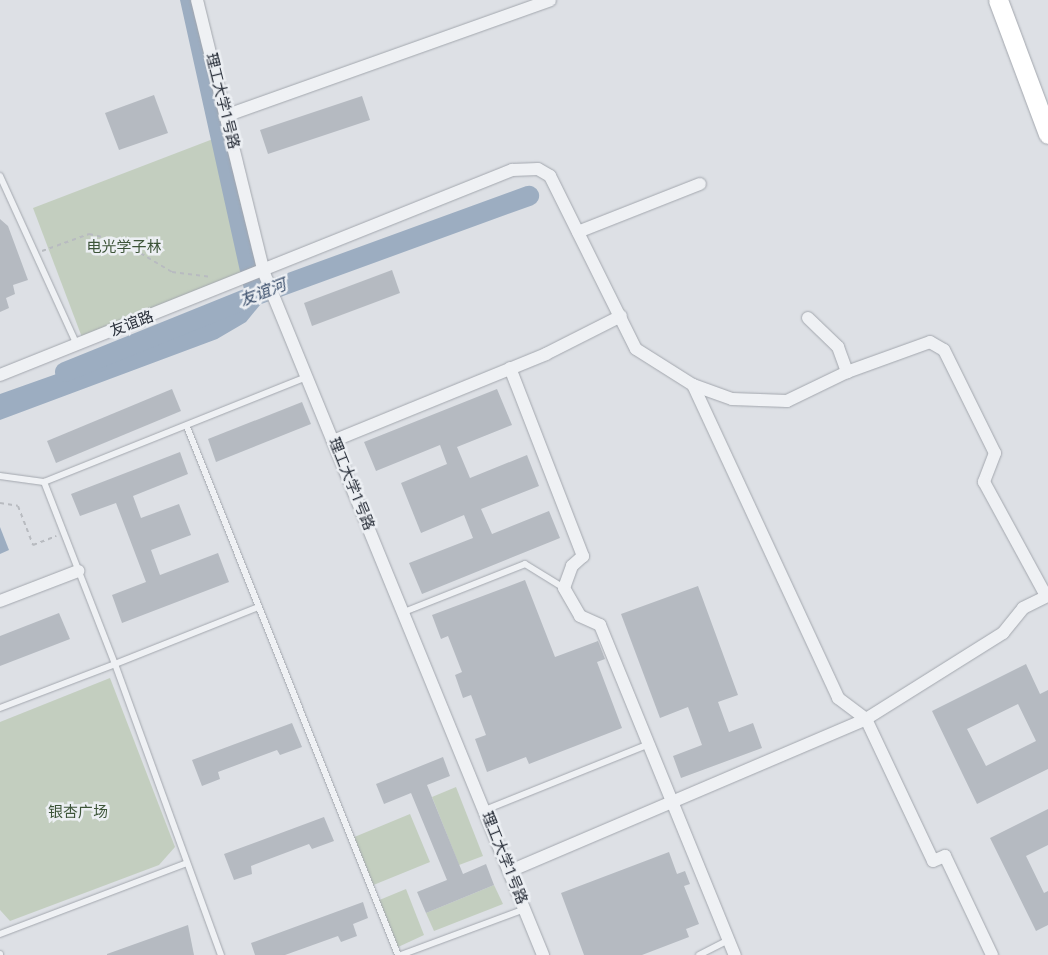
<!DOCTYPE html>
<html>
<head>
<meta charset="utf-8">
<style>
	body { margin:0 }
	#map { position:relative; width:1048px; height:955px; overflow:hidden; background:#dde0e5; font-family:Roboto,"Noto Sans SC",sans-serif }
	div>[style] { position:absolute }
	[style*='--x'] { left:calc(var(--x)*1px); top:calc(var(--y)*1px); width:calc(var(--w)*1px); rotate:calc(var(--a)*1deg) }
	.green>* { inset:0; background:#c3cebf }
	.water>* { inset:0; background:#9cadc1 }
	.river>* { height:20px; margin:-10px; padding:0 10px; transform-origin:10px; border-radius:10px; background:#9cadc1 }
	.building>* { inset:0; background:#b5bac1 }
	.path>* { height:2px; margin-top:-1px; transform-origin:0; background:repeating-linear-gradient(90deg,#b8bbc0 0 4px,transparent 0 8px) }
	.roads { filter:drop-shadow(0 0 1px #a3a7ae) drop-shadow(0 0 1px #a3a7ae) }
	.lane>* { height:6px; margin:-3px; padding:0 3px; transform-origin:3px; border-radius:3px; background:#eff1f4 }
	.street>* { height:12px; margin:-6px; padding:0 6px; transform-origin:6px; border-radius:6px; background:#eff1f4 }
	.secondary>* { height:19px; margin:-9.5px; padding:0 9.5px; transform-origin:9.5px; border-radius:9.5px; background:#fff }
	span { translate:-50% -50%; white-space:nowrap; text-align:center; line-height:1.15; -webkit-text-stroke:5px #eceff3; paint-order:stroke }
	.street-label { font-size:15px; color:#292f3a }
	.park-label { font-size:15px; color:#3c5438 }
	.water-label { font-size:16px; color:#384c69; font-style:italic }
</style>
</head>
<body>
<div id="map">
	<div class="green">
		<i style="clip-path:polygon(213px 139px,242px 276px,83px 340px,33px 208px)"></i>
		<i style="clip-path:polygon(110px 678px,175px 847px,159px 865px,10px 921px,0 910px,0 722px)"></i>
		<i style="clip-path:polygon(456px 787px,483px 856px,459px 865px,432px 797px)"></i>
		<i style="clip-path:polygon(410px 814px,430px 862px,371px 886px,352px 838px)"></i>
		<i style="clip-path:polygon(494px 885px,503px 904px,434px 931px,426px 913px)"></i>
		<i style="clip-path:polygon(406px 889px,424px 935px,396px 948px,377px 901px)"></i>
	</div>
	<div class="water">
		<i style="clip-path:polygon(180px 0,192px 0,263px 286px,260px 305px,246px 322px,217px 339px,0 420px,0 394px,220px 316px,245px 294px)"></i>
		<i style="clip-path:polygon(0 527px,9px 550px,0 554px)"></i>
	</div>
	<div class="river">
		<i style="--x:65;--y:372;--w:201;--a:-22"></i>
		<i style="--x:251;--y:297;--w:296;--a:-20"></i>
	</div>
	<div class="building">
		<i style="clip-path:polygon(154px 95px,168px 133px,119px 150px,105px 113px)"></i>
		<i style="clip-path:polygon(362px 96px,370px 120px,268px 154px,260px 130px)"></i>
		<i style="clip-path:polygon(0 219px,8px 226px,28px 280px,13px 285px,15px 294px,6px 298px,9px 308px,0 312px)"></i>
		<i style="clip-path:polygon(392px 270px,400px 293px,312px 326px,304px 303px)"></i>
		<i style="clip-path:polygon(172px 389px,181px 411px,56px 463px,47px 441px)"></i>
		<i style="clip-path:polygon(497px 389px,512px 425px,457px 447px,470px 478px,527px 455px,539px 486px,481px 509px,492px 534px,549px 511px,560px 538px,422px 594px,409px 563px,473px 538px,464px 515px,421px 533px,401px 483px,447px 464px,440px 445px,376px 471px,364px 442px)"></i>
		<i style="clip-path:polygon(302px 402px,311px 424px,216px 462px,208px 439px)"></i>
		<i style="clip-path:polygon(180px 452px,188px 474px,133px 496px,141px 518px,179px 504px,191px 535px,151px 550px,160px 575px,218px 553px,229px 582px,122px 623px,112px 595px,146px 582px,116px 503px,80px 516px,71px 494px)"></i>
		<i style="clip-path:polygon(525px 580px,555px 657px,598px 641px,605px 659px,597px 662px,622px 728px,529px 764px,526px 757px,487px 772px,475px 739px,486px 735px,471px 695px,463px 698px,455px 675px,462px 672px,448px 636px,441px 639px,432px 615px)"></i>
		<i style="clip-path:polygon(698px 586px,738px 695px,718px 702px,729px 732px,753px 723px,762px 748px,681px 778px,673px 756px,702px 745px,688px 707px,660px 718px,621px 614px)"></i>
		<i style="clip-path:polygon(59px 613px,70px 639px,0 666px,0 636px)"></i>
		<i style="clip-path:polygon(evenodd,1026px 664px,1040px 694px,1048px 690px,1048px 769px,977px 804px,932px 711px,1026px 664px,1018px 704px,1036px 741px,986px 766px,967px 729px,1018px 704px)"></i>
		<i style="clip-path:polygon(292px 723px,302px 747px,280px 755px,277px 750px,218px 772px,220px 779px,202px 786px,192px 760px)"></i>
		<i style="clip-path:polygon(443px 757px,450px 776px,427px 785px,463px 874px,486px 864px,494px 885px,426px 913px,417px 892px,447px 880px,411px 793px,384px 804px,376px 784px)"></i>
		<i style="clip-path:polygon(1048px 809px,1048px 845px,1026px 856px,1044px 893px,1048px 891px,1048px 925px,1036px 931px,990px 838px)"></i>
		<i style="clip-path:polygon(324px 817px,334px 841px,312px 849px,309px 844px,251px 866px,252px 874px,234px 880px,224px 854px)"></i>
		<i style="clip-path:polygon(669px 852px,677px 874px,685px 871px,690px 884px,684px 886px,699px 924px,686px 929px,689px 937px,642px 955px,584px 955px,561px 893px)"></i>
		<i style="clip-path:polygon(363px 902px,368px 918px,353px 924px,357px 936px,341px 942px,338px 936px,285px 955px,255px 955px,251px 943px)"></i>
		<i style="clip-path:polygon(188px 925px,194px 955px,107px 955px,107px 954px)"></i>
	</div>
	<div class="path">
		<i style="--x:42;--y:251;--w:50;--a:-19.9"></i>
		<i style="--x:89;--y:234;--w:32;--a:13"></i>
		<i style="--x:120;--y:241;--w:61;--a:30.8"></i>
		<i style="--x:172;--y:272;--w:40;--a:7.1"></i>
		<i style="--x:0;--y:503;--w:18;--a:9"></i>
		<i style="--x:18;--y:506;--w:42;--a:69"></i>
		<i style="--x:33;--y:545;--w:25;--a:-21"></i>
	</div>
	<div class="roads">
		<div class="lane">
			<i style="--x:0;--y:176;--w:186;--a:65.5"></i>
			<i style="--x:187;--y:427;--w:569;--a:68.22"></i>
			<i style="--x:0;--y:476;--w:44;--a:7.8"></i>
			<i style="--x:44;--y:482;--w:283;--a:-21.8"></i>
			<i style="--x:44;--y:482;--w:195;--a:68.7"></i>
			<i style="--x:115;--y:664;--w:154;--a:-21.7"></i>
			<i style="--x:404;--y:612;--w:130;--a:-21.6"></i>
			<i style="--x:525;--y:564;--w:46;--a:31.6"></i>
			<i style="--x:0;--y:708;--w:123;--a:-20.9"></i>
			<i style="--x:115;--y:664;--w:310;--a:70"></i>
			<i style="--x:485;--y:810;--w:177;--a:-21.9"></i>
			<i style="--x:0;--y:934;--w:200;--a:-20.8"></i>
			<i style="--x:0;--y:954;--w:1;--a:90"></i>
			<i style="--x:401;--y:955;--w:132;--a:-20.4"></i>
			<i style="--x:699;--y:955;--w:34;--a:-27"></i>
		</div>
		<div class="street">
			<i style="--x:197;--y:0;--w:281;--a:76.2"></i>
			<i style="--x:264;--y:273;--w:737;--a:67.75"></i>
			<i style="--x:225;--y:116;--w:345;--a:-19.6"></i>
			<i style="--x:578;--y:232;--w:131;--a:-21.5"></i>
			<i style="--x:808;--y:318;--w:42;--a:44"></i>
			<i style="--x:838;--y:347;--w:27;--a:70"></i>
			<i style="--x:510;--y:368;--w:202;--a:68.8"></i>
			<i style="--x:583;--y:556;--w:15;--a:138"></i>
			<i style="--x:572;--y:566;--w:23;--a:110"></i>
			<i style="--x:564;--y:588;--w:32;--a:60"></i>
			<i style="--x:580;--y:616;--w:22;--a:24"></i>
			<i style="--x:600;--y:625;--w:357;--a:67.8"></i>
			<i style="--x:0;--y:375;--w:552;--a:-21.82"></i>
			<i style="--x:512;--y:170;--w:26;--a:-2"></i>
			<i style="--x:538;--y:169;--w:14;--a:30"></i>
			<i style="--x:550;--y:176;--w:193;--a:63.6"></i>
			<i style="--x:636;--y:349;--w:67;--a:32.3"></i>
			<i style="--x:693;--y:385;--w:41;--a:19.7"></i>
			<i style="--x:732;--y:399;--w:55;--a:2.1"></i>
			<i style="--x:787;--y:401;--w:67;--a:-25.8"></i>
			<i style="--x:847;--y:372;--w:88;--a:-19.9"></i>
			<i style="--x:930;--y:342;--w:16;--a:30"></i>
			<i style="--x:944;--y:350;--w:115;--a:63.7"></i>
			<i style="--x:995;--y:453;--w:31;--a:111"></i>
			<i style="--x:984;--y:482;--w:128;--a:61.4"></i>
			<i style="--x:693;--y:385;--w:345;--a:65.1"></i>
			<i style="--x:838;--y:698;--w:35;--a:37"></i>
			<i style="--x:866;--y:719;--w:162;--a:-32.1"></i>
			<i style="--x:1003;--y:633;--w:32;--a:-51"></i>
			<i style="--x:1023;--y:608;--w:28;--a:-26"></i>
			<i style="--x:333;--y:441;--w:230;--a:-22.2"></i>
			<i style="--x:546;--y:354;--w:84;--a:-26.9"></i>
			<i style="--x:0;--y:601;--w:84;--a:-21"></i>
			<i style="--x:510;--y:871;--w:387;--a:-23.1"></i>
			<i style="--x:866;--y:719;--w:157;--a:64.7"></i>
			<i style="--x:933;--y:861;--w:13;--a:-23"></i>
			<i style="--x:945;--y:856;--w:110;--a:64.6"></i>
		</div>
		<div class="secondary">
			<i style="--x:998;--y:0;--w:143;--a:69.5"></i>
		</div>
	</div>
	<div class="street-label">
		<span style="left:222px;top:101px;rotate:76deg">理工大学1号路</span>
		<span style="left:132px;top:324px;rotate:-21deg">友谊路</span>
		<span style="left:351px;top:484px;rotate:68deg">理工大学1号路</span>
		<span style="left:504px;top:858px;rotate:68deg">理工大学1号路</span>
	</div>
	<div class="park-label">
		<span style="left:124px;top:248px">电光学子林</span>
		<span style="left:78px;top:813px">银杏广场</span>
	</div>
	<div class="water-label">
		<span style="left:263px;top:293px;rotate:-21deg">友谊河</span>
	</div>
</div>
</body>
</html>
